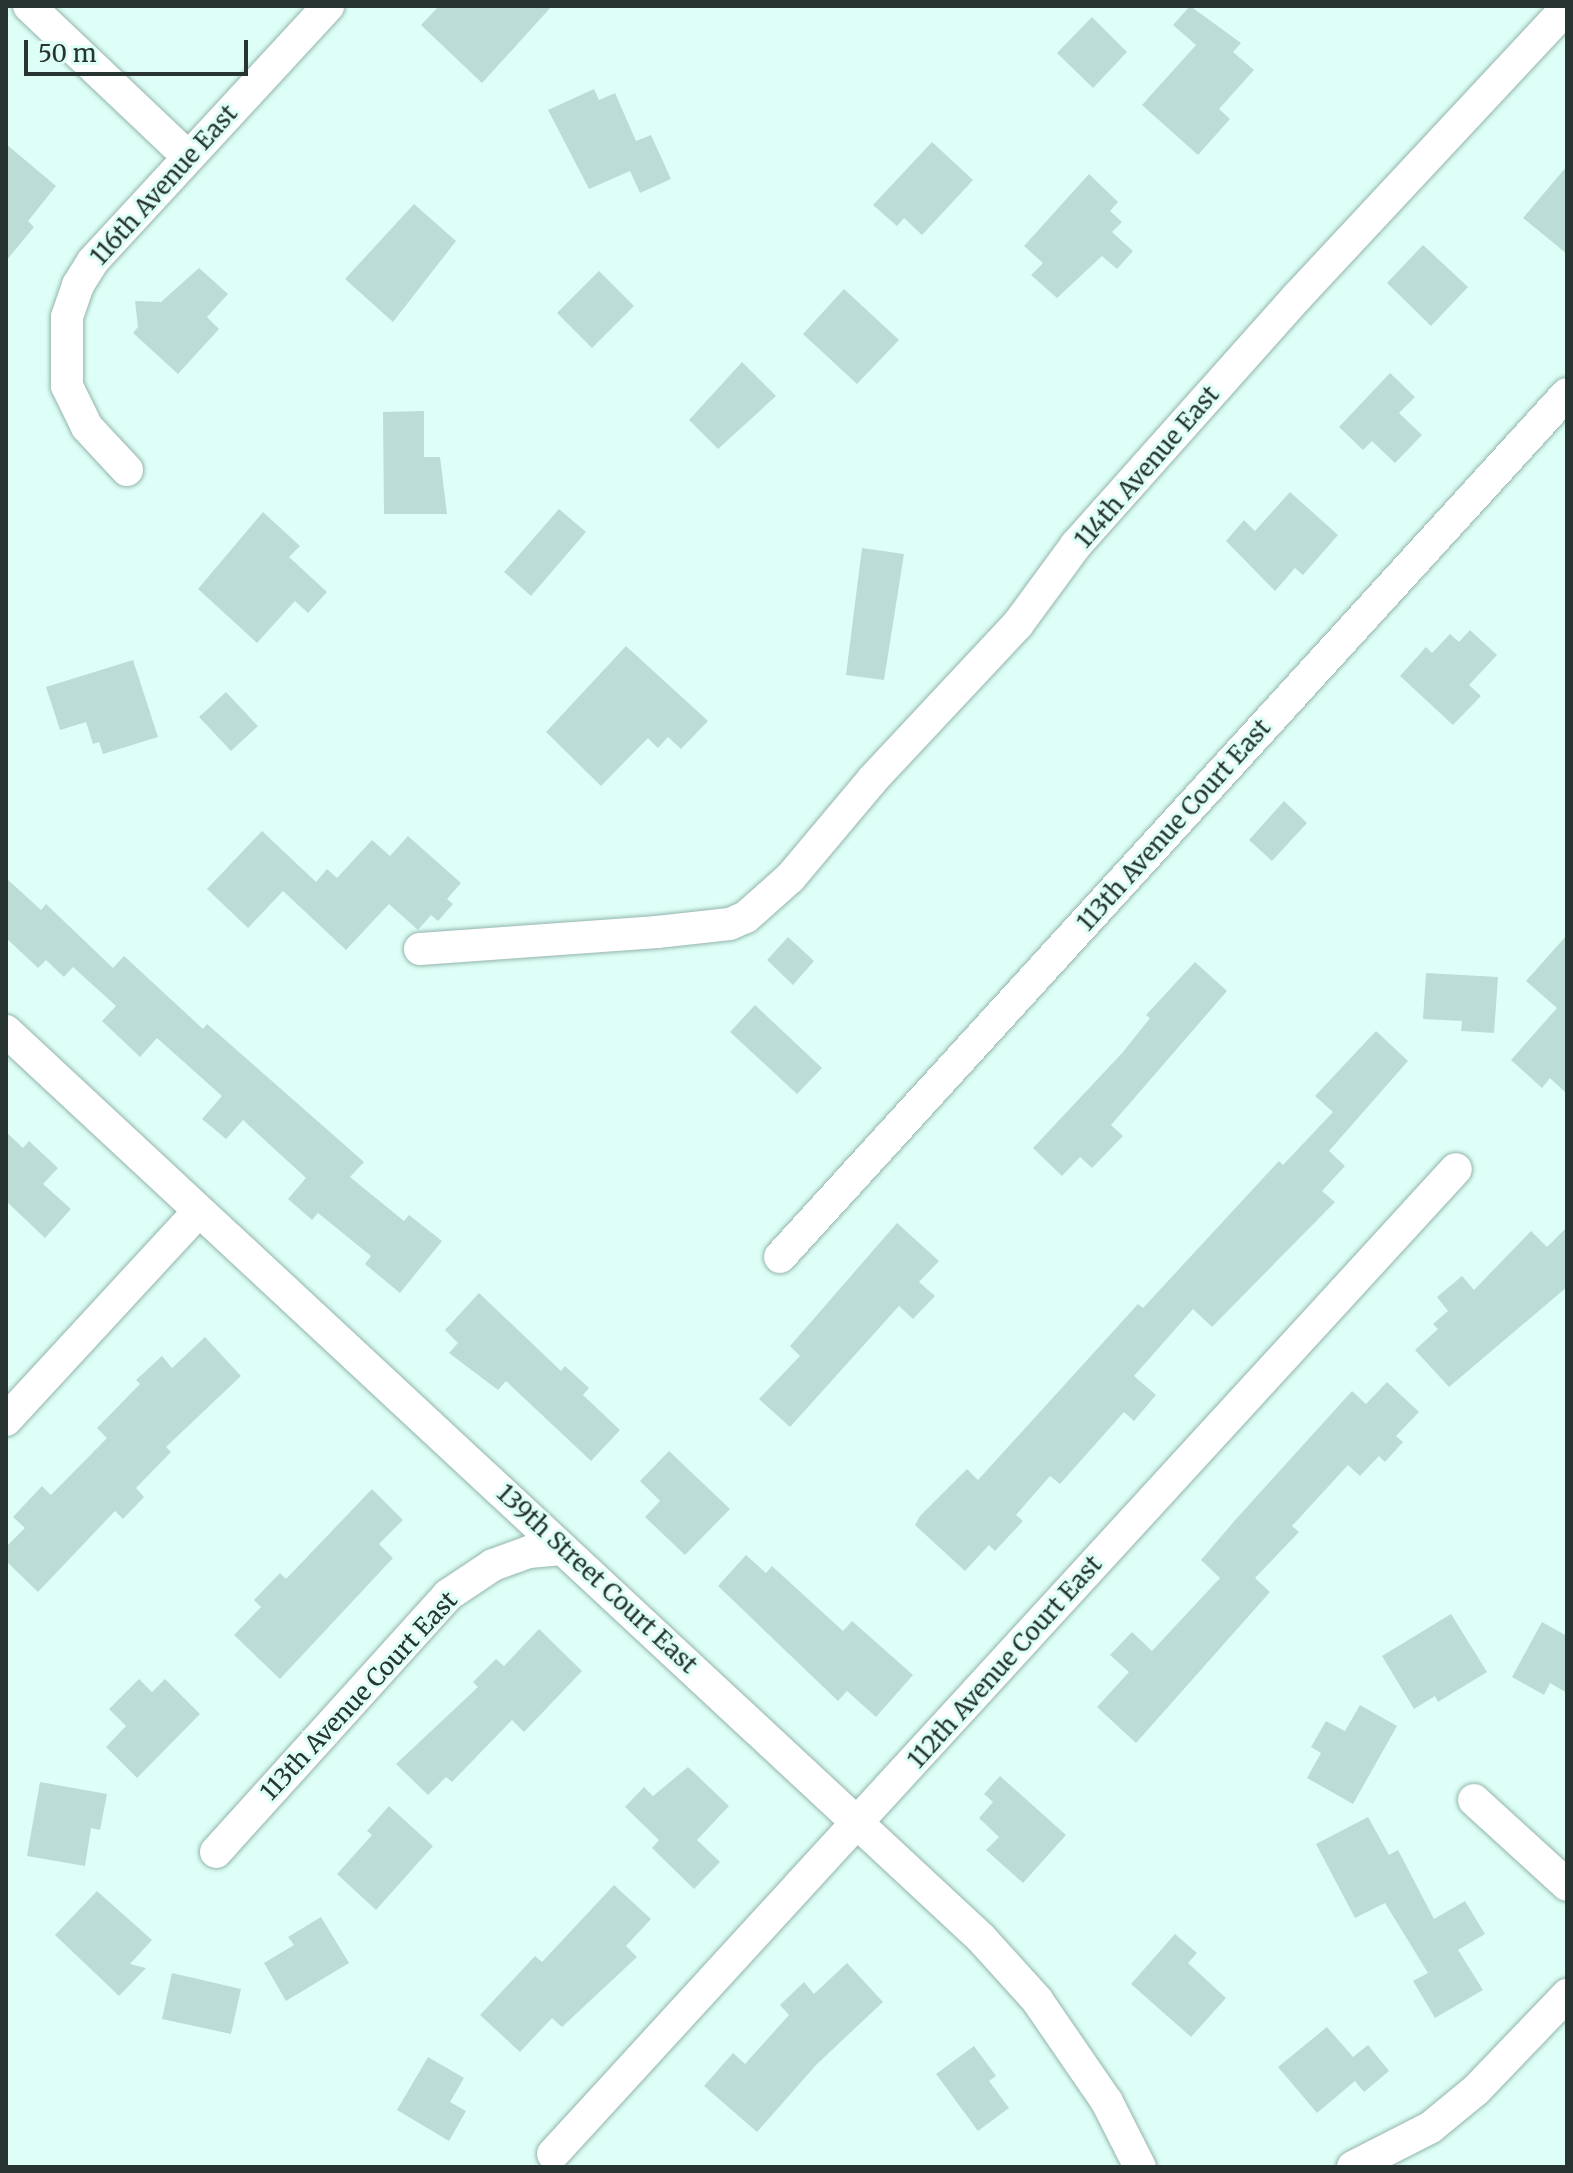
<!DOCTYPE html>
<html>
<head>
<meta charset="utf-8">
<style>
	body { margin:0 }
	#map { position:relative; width:1573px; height:2173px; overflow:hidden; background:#ddfff7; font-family:Merriweather,serif }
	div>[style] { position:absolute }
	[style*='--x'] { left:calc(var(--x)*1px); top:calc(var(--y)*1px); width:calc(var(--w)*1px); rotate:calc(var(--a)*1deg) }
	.building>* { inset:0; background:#bcddd6 }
	.roads { filter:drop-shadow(0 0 2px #94b4ac) drop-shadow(0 0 2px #94b4ac) }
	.minor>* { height:32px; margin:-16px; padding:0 16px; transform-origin:16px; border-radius:16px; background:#fff }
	span { translate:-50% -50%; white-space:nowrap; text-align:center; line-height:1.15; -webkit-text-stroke:6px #ddfff7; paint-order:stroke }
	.street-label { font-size:24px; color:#273431 }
	.frame { position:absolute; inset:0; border:8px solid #273431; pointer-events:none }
	.scale { position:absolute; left:24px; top:40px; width:224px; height:36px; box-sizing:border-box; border:4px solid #273431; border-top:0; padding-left:10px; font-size:24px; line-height:28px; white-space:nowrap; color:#273431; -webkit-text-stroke:6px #ddfff7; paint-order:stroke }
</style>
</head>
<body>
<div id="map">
	<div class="building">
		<i style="clip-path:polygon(439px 6px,552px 6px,482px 83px,421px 25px)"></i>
		<i style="clip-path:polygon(1190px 6px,1241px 43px,1233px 52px,1254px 70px,1219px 109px,1230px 119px,1198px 155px,1142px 105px,1196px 45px,1173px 25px)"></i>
		<i style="clip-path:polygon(1092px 17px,1127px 52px,1093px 88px,1057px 53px)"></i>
		<i style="clip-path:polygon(594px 89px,599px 100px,615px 93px,636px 141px,651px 135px,671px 179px,640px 193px,630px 171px,589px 189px,548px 110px)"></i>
		<i style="clip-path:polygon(932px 142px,973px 180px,922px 235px,904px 218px,897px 226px,873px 205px)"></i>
		<i style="clip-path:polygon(6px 144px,56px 186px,28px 221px,34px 227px,6px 261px)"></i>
		<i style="clip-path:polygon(1567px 166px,1567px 254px,1523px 218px)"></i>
		<i style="clip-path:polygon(1089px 174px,1118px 202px,1110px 211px,1122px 222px,1112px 232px,1133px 251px,1117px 269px,1102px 256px,1057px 298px,1031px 275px,1043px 263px,1024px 246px)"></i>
		<i style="clip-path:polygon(414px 204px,456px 241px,393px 322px,345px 279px)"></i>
		<i style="clip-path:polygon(1423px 245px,1468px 287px,1431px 326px,1387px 283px)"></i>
		<i style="clip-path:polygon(199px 268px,228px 294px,207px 317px,219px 329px,178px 374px,133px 333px,138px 327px,135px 301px,161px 302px)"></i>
		<i style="clip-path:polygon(599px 271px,634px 306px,592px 348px,557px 313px)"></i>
		<i style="clip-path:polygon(844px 289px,899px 340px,857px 384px,803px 334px)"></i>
		<i style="clip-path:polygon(742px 362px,776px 396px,718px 449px,689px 420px)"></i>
		<i style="clip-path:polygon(1390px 373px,1415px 397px,1399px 413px,1422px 435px,1395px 463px,1372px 441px,1363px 450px,1339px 427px)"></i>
		<i style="clip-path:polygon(424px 411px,424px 457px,440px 457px,447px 514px,384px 514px,383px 412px)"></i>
		<i style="clip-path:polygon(1290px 492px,1338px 535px,1303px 575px,1295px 568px,1275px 591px,1226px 541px,1244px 520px,1255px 531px)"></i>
		<i style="clip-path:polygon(559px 509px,586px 532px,531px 596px,504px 572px)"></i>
		<i style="clip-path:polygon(263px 512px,300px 546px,289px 557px,327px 592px,308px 613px,295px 601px,257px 643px,198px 589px)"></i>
		<i style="clip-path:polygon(862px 548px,904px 554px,884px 680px,846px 675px)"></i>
		<i style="clip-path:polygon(1470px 630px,1497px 655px,1469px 685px,1481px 696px,1453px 725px,1400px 676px,1426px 647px,1432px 653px,1450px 634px,1459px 642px)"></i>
		<i style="clip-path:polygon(626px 646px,708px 721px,681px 749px,668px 737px,658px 748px,648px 738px,601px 786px,546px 732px)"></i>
		<i style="clip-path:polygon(133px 660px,158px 737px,103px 754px,99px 742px,93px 744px,86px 722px,60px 730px,46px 687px)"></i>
		<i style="clip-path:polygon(226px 692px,258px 726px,231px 751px,199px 717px)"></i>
		<i style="clip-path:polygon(1284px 801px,1307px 823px,1272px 861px,1249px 840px)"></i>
		<i style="clip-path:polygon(262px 831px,316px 882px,327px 869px,337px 878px,372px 840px,390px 856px,408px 836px,461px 883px,447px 899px,453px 904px,438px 921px,431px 915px,418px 930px,389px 904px,346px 950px,283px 891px,248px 928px,207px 889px)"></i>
		<i style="clip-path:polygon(6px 878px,41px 910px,46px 904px,113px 968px,124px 956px,203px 1029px,207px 1024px,364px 1162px,350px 1177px,404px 1221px,409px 1215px,442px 1241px,400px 1293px,365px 1264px,371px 1256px,318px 1213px,312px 1220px,288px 1199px,306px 1178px,243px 1120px,226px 1139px,202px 1119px,222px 1096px,157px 1038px,140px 1057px,102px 1021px,116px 1006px,73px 967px,64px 977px,46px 960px,38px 968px,6px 938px)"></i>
		<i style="clip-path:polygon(1567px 935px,1567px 1094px,1550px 1078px,1542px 1088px,1511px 1060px,1557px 1008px,1526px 981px)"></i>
		<i style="clip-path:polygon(788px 937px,814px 961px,793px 985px,767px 960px)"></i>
		<i style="clip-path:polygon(1195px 962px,1227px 991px,1111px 1125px,1123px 1136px,1092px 1168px,1080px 1157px,1062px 1176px,1033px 1148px,1123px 1052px,1150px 1018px,1146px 1015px)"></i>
		<i style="clip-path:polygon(1426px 973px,1498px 977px,1494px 1033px,1461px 1031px,1462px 1021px,1423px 1019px)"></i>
		<i style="clip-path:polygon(755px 1005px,822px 1068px,797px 1094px,730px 1032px)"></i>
		<i style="clip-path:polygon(1376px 1031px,1408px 1061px,1329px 1151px,1345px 1166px,1322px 1191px,1335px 1202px,1212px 1327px,1193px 1309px,1134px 1376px,1156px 1395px,1134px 1421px,1124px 1412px,1060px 1484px,1050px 1476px,1016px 1515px,1023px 1521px,995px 1551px,989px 1545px,965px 1571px,915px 1525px,920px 1516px,967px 1469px,978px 1480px,1138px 1304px,1143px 1308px,1279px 1161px,1283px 1165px,1333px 1112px,1315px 1096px)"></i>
		<i style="clip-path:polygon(6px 1132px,23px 1148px,29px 1141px,58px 1168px,43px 1184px,71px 1209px,45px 1238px,6px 1201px)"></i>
		<i style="clip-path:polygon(897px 1223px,939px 1261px,919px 1282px,935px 1296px,913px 1319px,899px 1306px,790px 1427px,759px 1399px,800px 1356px,790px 1346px)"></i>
		<i style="clip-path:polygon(1567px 1227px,1567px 1287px,1449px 1387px,1415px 1350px,1438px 1329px,1433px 1324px,1448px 1311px,1437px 1297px,1462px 1276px,1474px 1290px,1531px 1231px,1547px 1247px)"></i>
		<i style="clip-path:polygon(479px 1293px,561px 1371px,565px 1366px,589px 1388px,583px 1395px,620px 1430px,591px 1461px,506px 1381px,498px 1390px,449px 1353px,458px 1343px,445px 1330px)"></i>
		<i style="clip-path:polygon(205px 1337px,241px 1376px,166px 1447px,171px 1452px,136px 1488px,144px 1497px,123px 1519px,115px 1511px,38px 1592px,6px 1561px,6px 1547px,25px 1528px,13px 1517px,42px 1486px,51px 1495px,107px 1438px,97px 1428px,140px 1384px,136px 1380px,162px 1356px,172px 1368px)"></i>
		<i style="clip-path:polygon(1387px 1382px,1419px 1412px,1396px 1436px,1403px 1442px,1385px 1462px,1379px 1456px,1360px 1476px,1348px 1465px,1292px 1526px,1299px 1532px,1255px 1578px,1270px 1592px,1136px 1743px,1097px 1707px,1129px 1672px,1110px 1655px,1132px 1632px,1152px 1651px,1220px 1578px,1201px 1560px,1237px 1518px,1352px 1391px,1366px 1404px)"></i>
		<i style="clip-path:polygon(669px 1451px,730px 1509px,685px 1555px,645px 1517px,660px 1501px,640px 1481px)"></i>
		<i style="clip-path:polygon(372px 1489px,403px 1520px,379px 1544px,393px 1558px,280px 1679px,234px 1635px,261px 1607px,254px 1600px,280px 1573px,286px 1579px)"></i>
		<i style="clip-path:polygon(746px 1555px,766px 1573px,772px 1566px,843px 1631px,852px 1621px,913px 1675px,876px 1717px,847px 1691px,838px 1701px,718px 1586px)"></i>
		<i style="clip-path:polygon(1451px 1614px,1487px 1672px,1438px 1702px,1435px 1696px,1414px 1709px,1382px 1656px)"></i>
		<i style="clip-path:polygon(1542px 1622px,1567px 1636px,1567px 1693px,1550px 1683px,1544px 1695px,1512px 1677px)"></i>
		<i style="clip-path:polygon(539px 1629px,582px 1671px,524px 1732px,512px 1720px,452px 1782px,446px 1777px,428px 1795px,396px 1764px,478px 1687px,473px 1682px,496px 1659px,504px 1666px)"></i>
		<i style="clip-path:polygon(139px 1679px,152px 1692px,165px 1679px,200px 1714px,137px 1778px,106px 1747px,126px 1726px,109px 1709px)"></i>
		<i style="clip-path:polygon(1360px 1705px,1397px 1726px,1353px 1804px,1307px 1778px,1321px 1753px,1311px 1747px,1326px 1721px,1345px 1731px)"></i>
		<i style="clip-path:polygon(688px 1767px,729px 1806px,697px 1840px,720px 1862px,694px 1889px,652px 1848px,659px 1840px,625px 1807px,644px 1787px,653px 1796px)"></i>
		<i style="clip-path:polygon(1000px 1776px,1066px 1835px,1023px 1883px,986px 1850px,999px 1837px,979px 1818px,993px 1802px,984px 1794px)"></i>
		<i style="clip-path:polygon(40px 1782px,107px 1794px,100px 1830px,91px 1828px,85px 1866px,27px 1856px)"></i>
		<i style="clip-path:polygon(389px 1806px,433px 1846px,376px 1910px,337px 1874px,372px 1835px,367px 1831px)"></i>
		<i style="clip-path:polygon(1368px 1817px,1389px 1855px,1398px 1850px,1434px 1919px,1465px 1901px,1485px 1934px,1458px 1950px,1483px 1990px,1435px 2018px,1413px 1981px,1428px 1973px,1385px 1903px,1355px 1918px,1316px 1844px)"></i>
		<i style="clip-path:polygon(614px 1885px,651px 1919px,626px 1946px,637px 1957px,562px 2027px,552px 2018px,520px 2052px,480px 2015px,535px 1956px,542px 1962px)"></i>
		<i style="clip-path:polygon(97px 1891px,152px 1940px,130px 1964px,146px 1968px,119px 1996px,55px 1935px)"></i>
		<i style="clip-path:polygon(321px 1917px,349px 1963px,286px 2001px,264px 1963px,294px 1945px,288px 1937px)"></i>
		<i style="clip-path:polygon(1175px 1934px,1197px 1953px,1188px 1963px,1226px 1998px,1191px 2037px,1131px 1984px)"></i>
		<i style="clip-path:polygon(847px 1963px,883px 2002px,817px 2064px,757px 2132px,704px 2086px,733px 2053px,745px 2064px,789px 2015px,780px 2005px,804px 1982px,814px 1994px)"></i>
		<i style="clip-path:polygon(172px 1973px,241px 1989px,231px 2034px,162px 2019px)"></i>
		<i style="clip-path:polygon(1327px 2027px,1353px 2057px,1368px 2045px,1389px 2071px,1364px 2092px,1355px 2081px,1317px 2113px,1278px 2067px)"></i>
		<i style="clip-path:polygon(974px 2046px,996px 2076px,989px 2081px,1009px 2108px,978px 2131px,936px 2074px)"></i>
		<i style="clip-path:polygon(428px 2057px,464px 2078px,450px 2102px,466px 2111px,449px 2141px,397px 2110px)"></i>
	</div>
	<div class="roads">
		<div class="minor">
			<i style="--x:29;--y:6;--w:219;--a:43.5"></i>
			<i style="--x:127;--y:470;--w:59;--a:-132.9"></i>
			<i style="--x:87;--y:427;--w:46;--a:-116"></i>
			<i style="--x:67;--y:386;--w:69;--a:-90"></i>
			<i style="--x:67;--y:317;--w:34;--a:-71"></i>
			<i style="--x:78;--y:285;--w:28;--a:-58"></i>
			<i style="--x:93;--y:261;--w:347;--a:-47.3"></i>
			<i style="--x:420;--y:949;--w:238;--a:-4.1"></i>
			<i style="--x:657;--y:932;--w:73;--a:-6.3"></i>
			<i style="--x:730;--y:924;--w:17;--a:-24"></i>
			<i style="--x:746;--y:917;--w:59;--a:-41.6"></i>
			<i style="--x:790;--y:878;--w:129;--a:-50"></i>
			<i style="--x:873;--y:779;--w:212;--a:-46.9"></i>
			<i style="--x:1018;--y:624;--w:98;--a:-53.7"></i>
			<i style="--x:1076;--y:545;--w:332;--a:-48.3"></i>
			<i style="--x:1297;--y:297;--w:396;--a:-47"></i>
			<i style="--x:6;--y:1031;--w:1332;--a:42.93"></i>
			<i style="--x:981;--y:1938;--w:84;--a:47.9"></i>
			<i style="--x:1037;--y:2000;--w:124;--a:55.5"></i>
			<i style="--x:1107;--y:2102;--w:73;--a:63.1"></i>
			<i style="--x:780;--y:1257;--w:1168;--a:-47.64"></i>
			<i style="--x:6;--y:1420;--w:284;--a:-47.3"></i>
			<i style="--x:1474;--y:1800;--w:126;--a:42.4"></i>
			<i style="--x:216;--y:1852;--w:346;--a:-47.9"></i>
			<i style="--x:448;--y:1595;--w:54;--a:-33.7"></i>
			<i style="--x:493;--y:1565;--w:38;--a:-20"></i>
			<i style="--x:529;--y:1552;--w:33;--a:-5"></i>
			<i style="--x:553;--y:2154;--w:1336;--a:-47.49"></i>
			<i style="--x:1353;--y:2167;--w:88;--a:-27.1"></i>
			<i style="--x:1431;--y:2127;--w:58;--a:-39.4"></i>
			<i style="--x:1476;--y:2090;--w:132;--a:-46.2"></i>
		</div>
	</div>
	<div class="street-label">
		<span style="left:164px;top:185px;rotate:-48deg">116th Avenue East</span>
		<span style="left:1147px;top:467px;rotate:-49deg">114th Avenue East</span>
		<span style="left:1174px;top:825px;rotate:-48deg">113th Avenue Court East</span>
		<span style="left:597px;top:1579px;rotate:43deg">139th Street Court East</span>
		<span style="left:1005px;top:1662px;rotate:-48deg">112th Avenue Court East</span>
		<span style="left:359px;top:1696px;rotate:-47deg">113th Avenue Court East</span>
	</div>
	<div class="frame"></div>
	<div class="scale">50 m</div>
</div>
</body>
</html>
